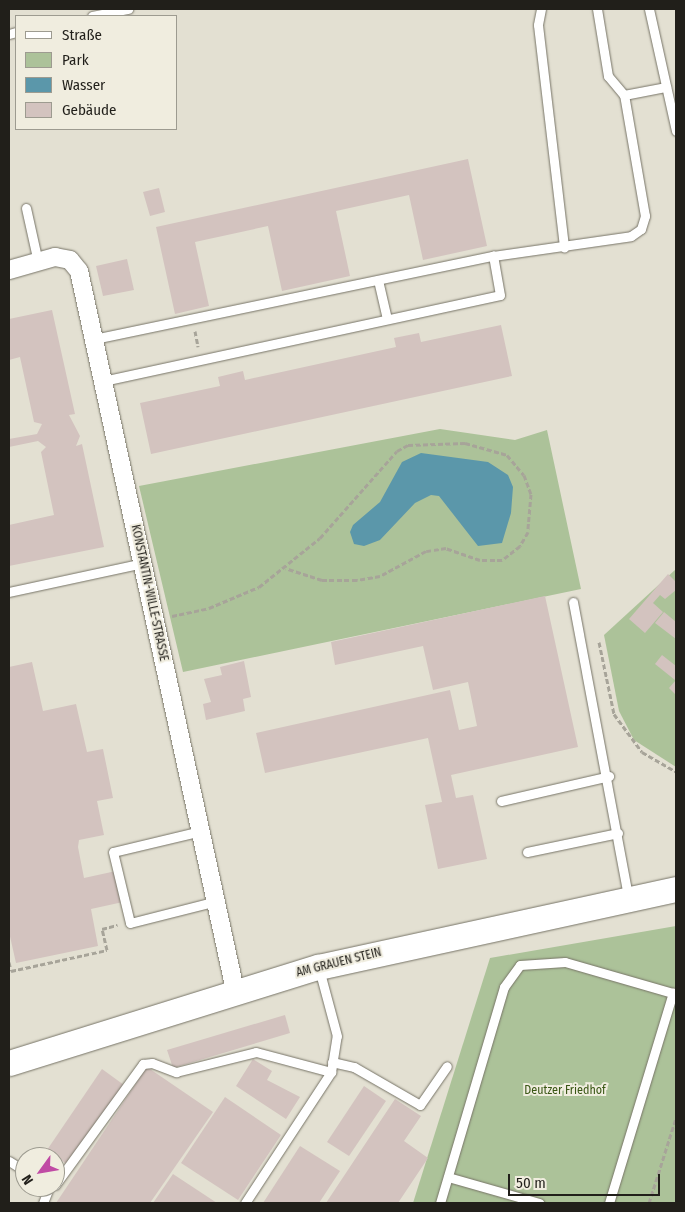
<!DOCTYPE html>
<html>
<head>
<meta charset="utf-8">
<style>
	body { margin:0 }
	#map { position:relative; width:685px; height:1212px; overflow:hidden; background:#e3e0d2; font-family:"Fira Sans Condensed",sans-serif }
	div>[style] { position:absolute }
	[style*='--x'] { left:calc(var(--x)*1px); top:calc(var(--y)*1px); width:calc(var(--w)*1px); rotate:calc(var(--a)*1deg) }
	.green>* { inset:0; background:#acc299 }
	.water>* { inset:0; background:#5b97aa }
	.building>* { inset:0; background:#d3c3bf }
	.path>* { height:3px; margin-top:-1.5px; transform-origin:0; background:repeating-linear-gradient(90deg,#a7a499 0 5px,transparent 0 7.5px) }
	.roads { filter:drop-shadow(0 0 1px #777467) drop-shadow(0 0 1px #777467) }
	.lane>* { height:9px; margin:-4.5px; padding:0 4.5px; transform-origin:4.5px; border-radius:4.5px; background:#fff }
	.street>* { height:18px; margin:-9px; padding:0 9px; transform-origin:9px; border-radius:9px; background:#fff }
	.secondary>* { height:25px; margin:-12.5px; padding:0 12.5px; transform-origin:12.5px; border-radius:12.5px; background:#fff }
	span { translate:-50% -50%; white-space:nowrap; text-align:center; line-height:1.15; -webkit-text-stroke:4px #f0eddf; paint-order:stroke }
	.street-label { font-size:12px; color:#211f1a }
	.park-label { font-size:12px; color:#395614 }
	.frame { position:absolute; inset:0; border:10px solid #211f1a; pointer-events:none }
	.legend { position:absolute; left:15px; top:15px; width:162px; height:115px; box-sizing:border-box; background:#f0eddf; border:1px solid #9d9b90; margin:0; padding:6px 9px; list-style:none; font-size:15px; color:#211f1a }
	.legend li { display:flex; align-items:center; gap:10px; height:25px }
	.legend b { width:25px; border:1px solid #9d9b90 }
	.north { position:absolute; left:15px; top:1147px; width:50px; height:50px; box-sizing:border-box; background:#f0eddf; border:1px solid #9d9b90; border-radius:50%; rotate:238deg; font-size:14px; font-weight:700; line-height:20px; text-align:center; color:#211f1a }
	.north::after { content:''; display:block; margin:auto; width:18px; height:22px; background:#c04ba4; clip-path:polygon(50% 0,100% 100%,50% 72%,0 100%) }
	.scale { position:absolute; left:508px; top:1174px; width:152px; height:22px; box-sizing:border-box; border:2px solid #211f1a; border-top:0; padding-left:6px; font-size:15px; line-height:18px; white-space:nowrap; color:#211f1a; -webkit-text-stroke:4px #f0eddf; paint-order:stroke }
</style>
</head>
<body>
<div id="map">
	<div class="green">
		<i style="clip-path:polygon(440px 429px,515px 440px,547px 430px,581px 589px,183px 672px,139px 486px)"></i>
		<i style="clip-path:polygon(676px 569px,676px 767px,634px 740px,619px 711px,604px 635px)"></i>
		<i style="clip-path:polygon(676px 926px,676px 1203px,413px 1203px,490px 958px)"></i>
	</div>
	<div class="water">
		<i style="clip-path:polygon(421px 453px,488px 462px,508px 475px,513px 487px,511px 513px,502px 543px,478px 546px,439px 496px,431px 495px,415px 503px,380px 540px,364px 546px,354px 544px,350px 532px,353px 525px,380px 502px,402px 462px)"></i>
	</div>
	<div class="building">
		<i style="clip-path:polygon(468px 159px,487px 246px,423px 260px,409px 195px,336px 211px,350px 276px,282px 291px,268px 226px,195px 242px,209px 306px,175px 314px,156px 227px)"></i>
		<i style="clip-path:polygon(159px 188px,165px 212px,150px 216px,143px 192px)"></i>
		<i style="clip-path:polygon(127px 259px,134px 290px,103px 296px,96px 266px)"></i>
		<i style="clip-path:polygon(52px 310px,75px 414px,69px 415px,80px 436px,76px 446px,82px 444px,104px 547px,9px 566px,9px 525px,54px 515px,41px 452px,46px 447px,38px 441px,9px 447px,9px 439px,37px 434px,42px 424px,34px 422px,20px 357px,9px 360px,9px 319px)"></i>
		<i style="clip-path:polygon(501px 325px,512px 376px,151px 454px,140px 403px,220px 386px,218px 377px,243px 371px,245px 380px,396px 347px,394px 338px,419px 333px,421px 342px)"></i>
		<i style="clip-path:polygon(668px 574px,676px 582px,676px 590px,665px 599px,660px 595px,653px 603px,663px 612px,645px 633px,629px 619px)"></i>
		<i style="clip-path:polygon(545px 596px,578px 747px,451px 775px,456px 798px,473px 795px,487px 859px,438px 869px,425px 805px,442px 802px,428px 738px,265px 773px,256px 733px,450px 690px,459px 730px,477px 726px,468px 682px,433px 690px,423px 646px,335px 665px,331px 642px)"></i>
		<i style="clip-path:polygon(664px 612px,676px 622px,676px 639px,655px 623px)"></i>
		<i style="clip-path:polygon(662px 655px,676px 666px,675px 680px,655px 664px)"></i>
		<i style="clip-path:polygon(244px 661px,251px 697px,243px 699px,245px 711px,206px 720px,203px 704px,211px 702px,204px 679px,222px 675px,220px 667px)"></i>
		<i style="clip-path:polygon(32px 662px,43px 711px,76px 704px,87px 752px,103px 749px,113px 798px,97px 801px,104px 835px,79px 840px,78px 847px,84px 878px,116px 871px,123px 902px,91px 909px,98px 946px,16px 963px,9px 932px,9px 667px)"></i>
		<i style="clip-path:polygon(676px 680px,676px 695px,669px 688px)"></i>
		<i style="clip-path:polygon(285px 1015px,290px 1033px,173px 1068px,167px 1050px)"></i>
		<i style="clip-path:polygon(253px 1059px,272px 1071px,267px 1080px,300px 1097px,286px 1119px,236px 1086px)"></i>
		<i style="clip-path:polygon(147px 1067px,213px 1112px,150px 1203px,56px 1203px)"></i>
		<i style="clip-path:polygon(102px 1069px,124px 1085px,68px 1165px,47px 1150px)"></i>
		<i style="clip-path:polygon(364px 1086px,386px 1101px,349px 1156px,327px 1142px)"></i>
		<i style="clip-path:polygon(225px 1097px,281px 1135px,238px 1200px,181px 1163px)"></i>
		<i style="clip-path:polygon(395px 1099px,421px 1116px,404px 1141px,428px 1158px,398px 1203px,326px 1203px)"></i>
		<i style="clip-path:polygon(300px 1146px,340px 1171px,319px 1203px,263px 1203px)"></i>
		<i style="clip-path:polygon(173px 1174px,217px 1203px,153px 1203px)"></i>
	</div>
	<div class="path">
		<i style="--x:195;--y:331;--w:16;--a:79"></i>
		<i style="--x:172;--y:616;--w:38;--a:-12"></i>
		<i style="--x:209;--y:608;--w:54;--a:-22.8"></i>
		<i style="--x:259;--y:587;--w:78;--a:-38.8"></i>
		<i style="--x:320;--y:538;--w:116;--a:-48.5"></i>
		<i style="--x:397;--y:451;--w:13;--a:-29"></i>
		<i style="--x:408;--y:445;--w:57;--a:-2"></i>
		<i style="--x:465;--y:443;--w:44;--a:15.9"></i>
		<i style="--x:507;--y:455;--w:26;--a:50"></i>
		<i style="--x:524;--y:475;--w:20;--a:70"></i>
		<i style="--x:531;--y:494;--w:38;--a:95"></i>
		<i style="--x:528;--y:532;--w:16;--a:120"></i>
		<i style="--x:520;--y:546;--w:23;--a:142"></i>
		<i style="--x:502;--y:560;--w:22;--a:180"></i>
		<i style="--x:480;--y:560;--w:36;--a:-161"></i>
		<i style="--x:446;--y:548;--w:20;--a:171"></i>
		<i style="--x:426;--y:551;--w:52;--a:151.5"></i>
		<i style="--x:380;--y:576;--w:23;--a:170"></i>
		<i style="--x:357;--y:580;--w:35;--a:180"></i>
		<i style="--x:322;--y:580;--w:38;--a:-162"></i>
		<i style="--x:599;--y:642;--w:74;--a:78.2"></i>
		<i style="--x:614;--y:714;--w:47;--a:53.6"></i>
		<i style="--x:642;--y:752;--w:39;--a:30"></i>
		<i style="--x:9;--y:962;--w:9;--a:77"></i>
		<i style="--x:11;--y:971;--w:98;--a:-12.3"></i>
		<i style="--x:107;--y:950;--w:22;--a:-103"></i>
		<i style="--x:102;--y:929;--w:16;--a:-15"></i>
		<i style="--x:649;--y:1203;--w:89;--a:-72.4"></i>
	</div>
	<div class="roads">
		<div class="lane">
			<i style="--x:541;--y:9;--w:16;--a:101"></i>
			<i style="--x:538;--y:25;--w:224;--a:83.3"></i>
			<i style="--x:649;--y:9;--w:125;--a:77.5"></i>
			<i style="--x:92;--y:16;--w:37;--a:-11"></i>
			<i style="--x:9;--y:34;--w:7;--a:-16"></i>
			<i style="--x:624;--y:95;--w:43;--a:-10.8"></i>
			<i style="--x:26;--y:208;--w:55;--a:77.5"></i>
			<i style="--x:378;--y:280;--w:40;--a:77"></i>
			<i style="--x:94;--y:339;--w:408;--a:-11.8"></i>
			<i style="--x:493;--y:256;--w:139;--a:-8.2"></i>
			<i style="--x:631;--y:236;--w:12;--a:-35"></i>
			<i style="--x:641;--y:229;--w:14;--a:-73"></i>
			<i style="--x:645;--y:216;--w:123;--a:-99.8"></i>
			<i style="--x:624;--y:95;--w:25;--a:-130"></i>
			<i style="--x:608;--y:76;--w:68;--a:-99.3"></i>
			<i style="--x:103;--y:381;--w:406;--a:-12.2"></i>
			<i style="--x:500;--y:295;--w:40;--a:-100"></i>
			<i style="--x:9;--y:592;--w:137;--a:-12.2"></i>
			<i style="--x:573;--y:602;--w:300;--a:79.4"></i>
			<i style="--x:501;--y:801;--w:111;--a:-13"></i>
			<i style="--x:201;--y:831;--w:90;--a:166.6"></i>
			<i style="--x:113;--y:852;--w:73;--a:76.5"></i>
			<i style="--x:130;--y:923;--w:90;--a:-14.2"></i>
			<i style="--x:527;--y:852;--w:93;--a:-11.8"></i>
			<i style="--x:332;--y:1062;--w:23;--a:13"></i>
			<i style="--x:354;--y:1067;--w:76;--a:29.9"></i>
			<i style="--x:420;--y:1105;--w:47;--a:-55.3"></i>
			<i style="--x:9;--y:1161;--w:19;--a:32"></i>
			<i style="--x:448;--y:1177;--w:95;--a:15.9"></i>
			<i style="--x:55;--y:1185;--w:150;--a:-54"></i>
			<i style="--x:143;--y:1064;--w:9;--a:-6"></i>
			<i style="--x:152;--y:1063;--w:26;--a:21"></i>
			<i style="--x:176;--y:1072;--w:82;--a:-14"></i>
			<i style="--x:256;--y:1052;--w:78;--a:14.9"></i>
			<i style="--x:43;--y:1203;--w:17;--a:-69"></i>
			<i style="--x:245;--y:1203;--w:157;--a:-56.7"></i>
			<i style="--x:331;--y:1072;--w:36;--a:-81"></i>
			<i style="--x:337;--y:1036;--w:69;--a:-105"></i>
			<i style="--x:440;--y:1203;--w:225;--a:-73.5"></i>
			<i style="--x:504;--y:987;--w:27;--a:-54"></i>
			<i style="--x:520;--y:965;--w:45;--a:-3.8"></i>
			<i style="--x:565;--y:962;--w:116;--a:16.1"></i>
			<i style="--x:609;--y:1203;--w:220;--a:-73.1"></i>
		</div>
		<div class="street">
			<i style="--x:9;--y:270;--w:48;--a:-15.8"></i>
			<i style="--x:55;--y:257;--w:15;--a:11"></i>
			<i style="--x:70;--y:260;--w:14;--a:51"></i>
			<i style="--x:79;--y:271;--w:736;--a:77.76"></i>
		</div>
		<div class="secondary">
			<i style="--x:9;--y:1063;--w:324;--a:-17.3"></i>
			<i style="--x:318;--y:967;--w:366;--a:-12.3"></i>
		</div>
	</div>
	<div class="street-label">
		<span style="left:149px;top:593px;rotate:78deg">KONSTANTIN-WILLE-STRASSE</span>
		<span style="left:339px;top:963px;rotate:-14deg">AM GRAUEN STEIN</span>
	</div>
	<div class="park-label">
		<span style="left:565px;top:1091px">Deutzer Friedhof</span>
	</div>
	<div class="frame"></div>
	<ul class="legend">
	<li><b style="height:6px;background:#fff"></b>Straße</li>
	<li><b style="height:14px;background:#acc299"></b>Park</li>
	<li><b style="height:14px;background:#5b97aa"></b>Wasser</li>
	<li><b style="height:14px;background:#d3c3bf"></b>Gebäude</li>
	</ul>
	<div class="north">N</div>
	<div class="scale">50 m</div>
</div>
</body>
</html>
